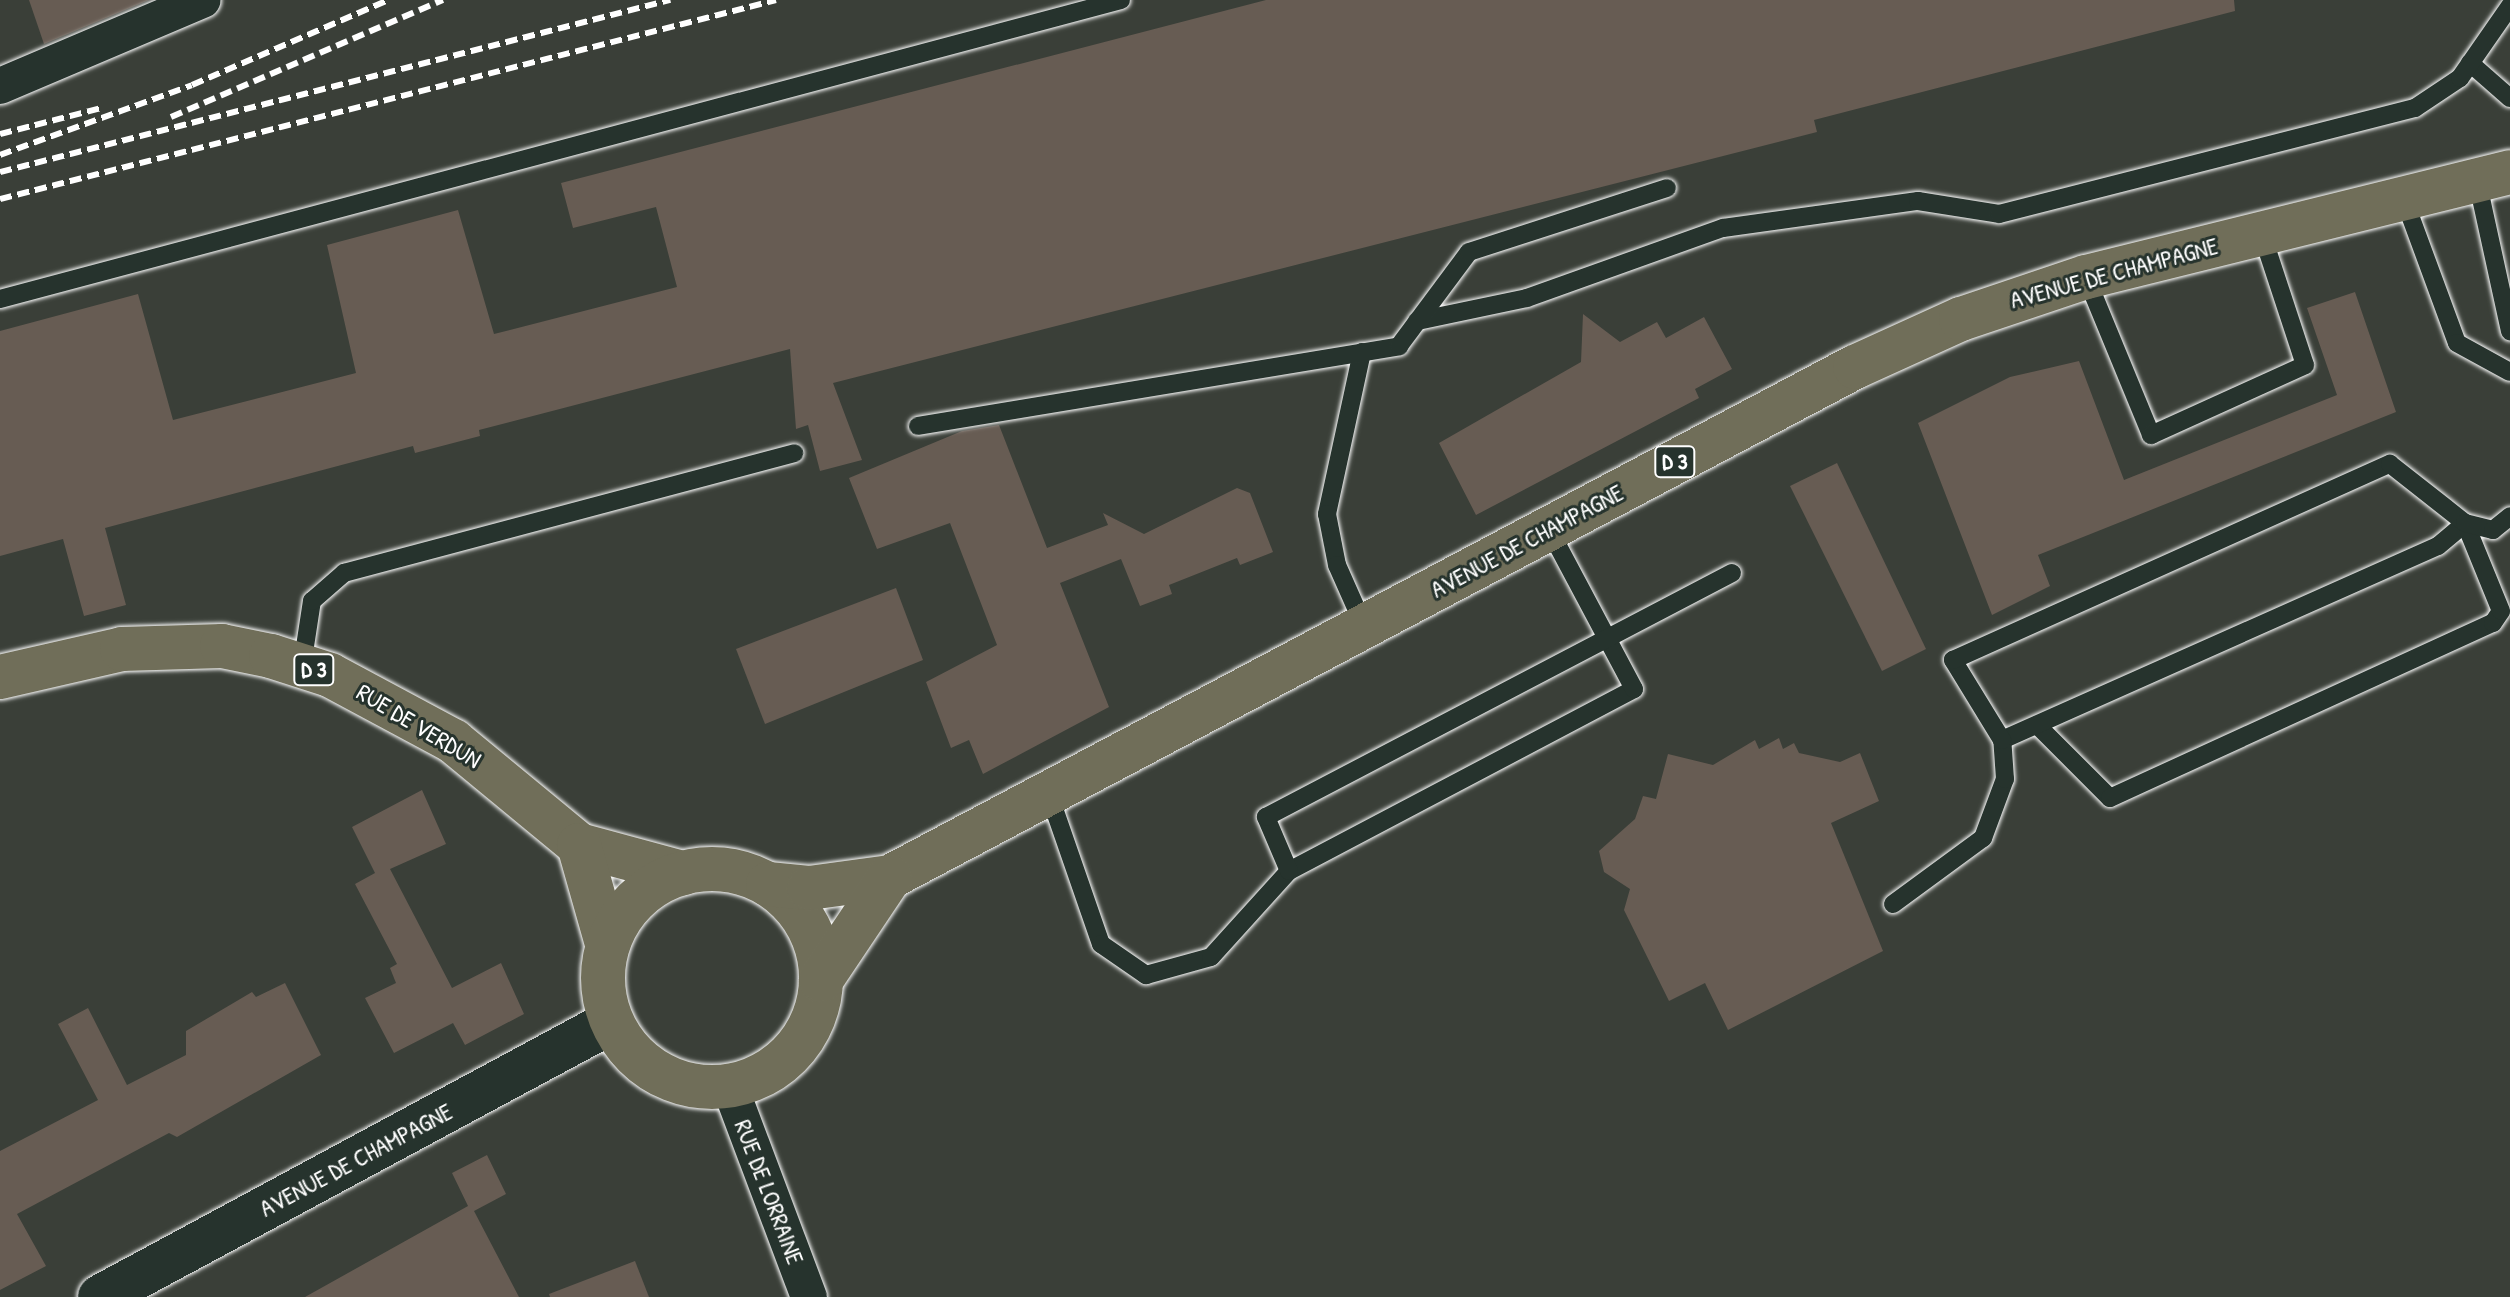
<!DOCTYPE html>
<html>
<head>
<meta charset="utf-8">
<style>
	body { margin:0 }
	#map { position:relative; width:2510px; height:1297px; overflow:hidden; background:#3a3f38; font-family:"Patrick Hand",sans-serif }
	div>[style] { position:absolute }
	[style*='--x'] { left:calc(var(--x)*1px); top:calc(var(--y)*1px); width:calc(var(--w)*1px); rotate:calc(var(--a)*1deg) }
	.building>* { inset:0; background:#675c53 }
	.roads { filter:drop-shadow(0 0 2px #fff) drop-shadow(0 0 2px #fff) }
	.service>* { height:18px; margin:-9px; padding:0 9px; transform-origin:9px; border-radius:9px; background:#26332d }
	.minor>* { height:36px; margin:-18px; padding:0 18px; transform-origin:18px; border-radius:18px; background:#26332d }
	.secondary>* { height:44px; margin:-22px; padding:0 22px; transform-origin:22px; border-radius:22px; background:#26332d }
	.primary>* { height:44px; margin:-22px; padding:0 22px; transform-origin:22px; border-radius:22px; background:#706e59 }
	.primary>.ring { margin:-22px; padding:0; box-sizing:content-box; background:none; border:44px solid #706e59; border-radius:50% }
	.rail>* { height:6px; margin-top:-3px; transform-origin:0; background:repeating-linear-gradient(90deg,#fff 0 12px,transparent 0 18px) }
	span { translate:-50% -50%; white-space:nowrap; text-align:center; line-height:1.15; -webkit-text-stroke:6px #26332d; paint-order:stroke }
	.shield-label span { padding:2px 6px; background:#26332d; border:2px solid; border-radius:6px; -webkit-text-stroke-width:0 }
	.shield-label { font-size:22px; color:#fff; font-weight:700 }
	.street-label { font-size:24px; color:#fff }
</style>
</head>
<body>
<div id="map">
	<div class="building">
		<i style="clip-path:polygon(29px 0,149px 0,44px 44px)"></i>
		<i style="clip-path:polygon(1266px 0,2234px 0,2235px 11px,1814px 120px,1817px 132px,833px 383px,862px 460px,820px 471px,808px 425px,796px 429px,790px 349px,479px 430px,480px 436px,415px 453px,413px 446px,105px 528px,126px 605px,84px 616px,63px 539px,0 556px,0 331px,138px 294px,173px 420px,356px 373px,327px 245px,458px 210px,494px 334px,677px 287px,656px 207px,573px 228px,561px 183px)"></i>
		<i style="clip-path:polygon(2355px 292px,2396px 412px,2038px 555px,2050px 586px,1992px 615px,1918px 423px,2010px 377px,2079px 361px,2124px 480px,2337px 395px,2307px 308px)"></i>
		<i style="clip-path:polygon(1583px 314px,1620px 342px,1657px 322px,1666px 338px,1704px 317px,1732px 369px,1695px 389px,1699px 398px,1476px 515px,1439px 443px,1581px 362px)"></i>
		<i style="clip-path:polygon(999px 425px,1047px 548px,1108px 525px,1103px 513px,1144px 534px,1237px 488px,1250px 493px,1273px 552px,1240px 565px,1237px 558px,1169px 585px,1172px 594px,1140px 606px,1121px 559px,1060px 583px,1109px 707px,983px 774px,969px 740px,951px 748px,926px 682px,997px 645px,950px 523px,877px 549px,849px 478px,962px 431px)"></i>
		<i style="clip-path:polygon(1837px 463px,1926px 649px,1882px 671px,1790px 486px)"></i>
		<i style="clip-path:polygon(896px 588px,923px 660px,765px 724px,736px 649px)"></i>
		<i style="clip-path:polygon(1779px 738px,1783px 749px,1794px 743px,1799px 753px,1840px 762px,1860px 753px,1879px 801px,1831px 823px,1883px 951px,1728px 1030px,1705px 983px,1669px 1001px,1624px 910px,1630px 889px,1604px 872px,1599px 851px,1635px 819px,1643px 796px,1656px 799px,1668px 754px,1713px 765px,1755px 740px,1759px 749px)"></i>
		<i style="clip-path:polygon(422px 790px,446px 844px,390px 869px,452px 988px,501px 963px,524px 1014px,465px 1045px,453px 1023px,394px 1053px,365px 998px,396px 983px,390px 968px,397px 964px,355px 884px,375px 873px,352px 827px)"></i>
		<i style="clip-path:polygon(285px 983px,321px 1055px,177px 1137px,169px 1133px,17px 1214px,46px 1266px,0 1290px,0 1151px,98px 1100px,58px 1024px,88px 1008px,127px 1085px,186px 1055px,186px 1031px,252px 992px,256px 997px)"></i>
		<i style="clip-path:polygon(487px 1155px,506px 1194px,474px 1211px,519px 1297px,305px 1297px,468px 1206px,452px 1173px)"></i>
		<i style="clip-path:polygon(635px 1261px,649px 1297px,550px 1297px,549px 1294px)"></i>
	</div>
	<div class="roads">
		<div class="service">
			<i style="--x:2470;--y:63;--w:53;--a:41.2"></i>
			<i style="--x:2477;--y:180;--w:155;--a:77.7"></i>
			<i style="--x:2404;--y:199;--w:153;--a:69.8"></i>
			<i style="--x:2457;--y:343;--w:60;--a:28.7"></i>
			<i style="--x:2086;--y:277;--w:171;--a:67.6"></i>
			<i style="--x:2151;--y:435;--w:169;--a:-24.4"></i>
			<i style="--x:2305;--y:365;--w:138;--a:-108.2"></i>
			<i style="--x:0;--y:299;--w:1160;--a:-14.93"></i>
			<i style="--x:1417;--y:321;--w:112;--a:-11.8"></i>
			<i style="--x:1527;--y:298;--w:208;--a:-19.7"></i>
			<i style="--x:1723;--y:228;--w:197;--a:-7.9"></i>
			<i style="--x:1918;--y:201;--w:82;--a:9.1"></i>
			<i style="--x:1999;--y:214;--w:429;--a:-14.3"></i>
			<i style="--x:2415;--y:108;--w:54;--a:-33.7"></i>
			<i style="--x:2460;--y:78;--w:88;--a:-55.2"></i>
			<i style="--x:1362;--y:352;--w:166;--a:102.2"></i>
			<i style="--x:1327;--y:514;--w:52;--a:78.9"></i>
			<i style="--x:1337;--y:565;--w:67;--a:66.1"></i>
			<i style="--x:918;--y:426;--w:488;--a:-9.4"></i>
			<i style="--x:1399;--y:346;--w:117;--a:-53.3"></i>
			<i style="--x:1469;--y:252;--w:208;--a:-17.9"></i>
			<i style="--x:302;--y:666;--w:66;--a:-81.3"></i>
			<i style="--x:312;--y:601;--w:43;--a:-41.2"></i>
			<i style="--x:344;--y:573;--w:466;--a:-14.9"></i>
			<i style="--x:2037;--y:725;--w:103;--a:45"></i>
			<i style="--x:2110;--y:798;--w:421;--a:-24.6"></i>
			<i style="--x:2493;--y:623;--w:14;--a:-56"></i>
			<i style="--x:2501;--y:611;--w:95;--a:-112.2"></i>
			<i style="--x:2002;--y:740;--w:477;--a:-24"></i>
			<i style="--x:2438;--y:546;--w:35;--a:-40"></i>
			<i style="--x:1049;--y:794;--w:159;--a:70.9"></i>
			<i style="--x:1101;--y:944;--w:55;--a:34.6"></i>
			<i style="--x:1146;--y:975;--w:67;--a:-15.5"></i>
			<i style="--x:1211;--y:957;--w:116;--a:-47.8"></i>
			<i style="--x:1289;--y:871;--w:390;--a:-27.8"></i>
			<i style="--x:1634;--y:689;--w:181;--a:-118"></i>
			<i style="--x:1289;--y:871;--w:59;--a:-113.1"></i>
			<i style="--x:1266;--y:817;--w:526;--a:-27.64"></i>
			<i style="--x:1893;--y:904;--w:112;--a:-36.3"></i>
			<i style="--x:1983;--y:838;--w:63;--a:-69.6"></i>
			<i style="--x:2005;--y:779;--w:39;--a:-94"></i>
			<i style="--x:2002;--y:740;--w:94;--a:-121.5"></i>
			<i style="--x:1953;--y:660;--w:479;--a:-24.2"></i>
			<i style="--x:2390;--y:464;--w:95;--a:38.2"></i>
			<i style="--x:2465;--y:523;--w:29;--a:14"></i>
			<i style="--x:2493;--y:530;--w:22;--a:-39"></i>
		</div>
		<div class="minor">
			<i style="--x:0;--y:86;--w:220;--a:-23"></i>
			<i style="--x:730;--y:1087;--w:224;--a:69.4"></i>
		</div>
		<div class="secondary">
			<i style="--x:100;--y:1297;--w:580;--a:-28.29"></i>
		</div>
		<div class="primary">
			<i style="--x:0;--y:677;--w:125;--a:-12.9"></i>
			<i style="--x:122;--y:649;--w:100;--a:-1.7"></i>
			<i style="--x:222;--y:646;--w:50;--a:11.5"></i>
			<i style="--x:271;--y:656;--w:62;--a:17.9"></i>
			<i style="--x:330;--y:675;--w:140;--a:28.2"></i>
			<i style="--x:453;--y:741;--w:163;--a:39.5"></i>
			<i style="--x:579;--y:845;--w:108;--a:15.1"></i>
			<i style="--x:579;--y:845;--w:103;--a:74.2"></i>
			<i class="ring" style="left:603px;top:869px;width:174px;height:174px"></i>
			<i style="--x:768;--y:884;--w:41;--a:5.6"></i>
			<i style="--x:809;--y:888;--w:82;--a:-7.7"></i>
			<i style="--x:890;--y:877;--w:1091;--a:-27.86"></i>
			<i style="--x:1855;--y:367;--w:116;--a:-24.4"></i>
			<i style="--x:1961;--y:319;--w:132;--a:-18.6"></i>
			<i style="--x:2086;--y:277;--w:437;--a:-13.9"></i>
			<i style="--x:821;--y:980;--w:124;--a:-56.2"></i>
		</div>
	</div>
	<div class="rail">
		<i style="--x:171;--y:117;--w:296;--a:-23.3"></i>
		<i style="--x:0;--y:134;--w:104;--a:-14.4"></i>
		<i style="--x:0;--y:155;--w:204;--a:-20"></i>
		<i style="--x:192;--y:85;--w:214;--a:-23.4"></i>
		<i style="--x:0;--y:172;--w:692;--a:-14.4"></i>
		<i style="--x:0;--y:199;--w:801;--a:-14.38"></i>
	</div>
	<div class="shield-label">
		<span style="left:1675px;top:462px">D 3</span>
		<span style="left:314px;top:670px">D 3</span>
	</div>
	<div class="street-label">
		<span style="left:2114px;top:273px;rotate:-15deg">AVENUE DE CHAMPAGNE</span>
		<span style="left:1527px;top:541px;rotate:-28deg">AVENUE DE CHAMPAGNE</span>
		<span style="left:419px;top:726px;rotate:31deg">RUE DE VERDUN</span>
		<span style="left:356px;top:1160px;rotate:-28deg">AVENUE DE CHAMPAGNE</span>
		<span style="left:769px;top:1192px;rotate:69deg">RUE DE LORRAINE</span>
	</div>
</div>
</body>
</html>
